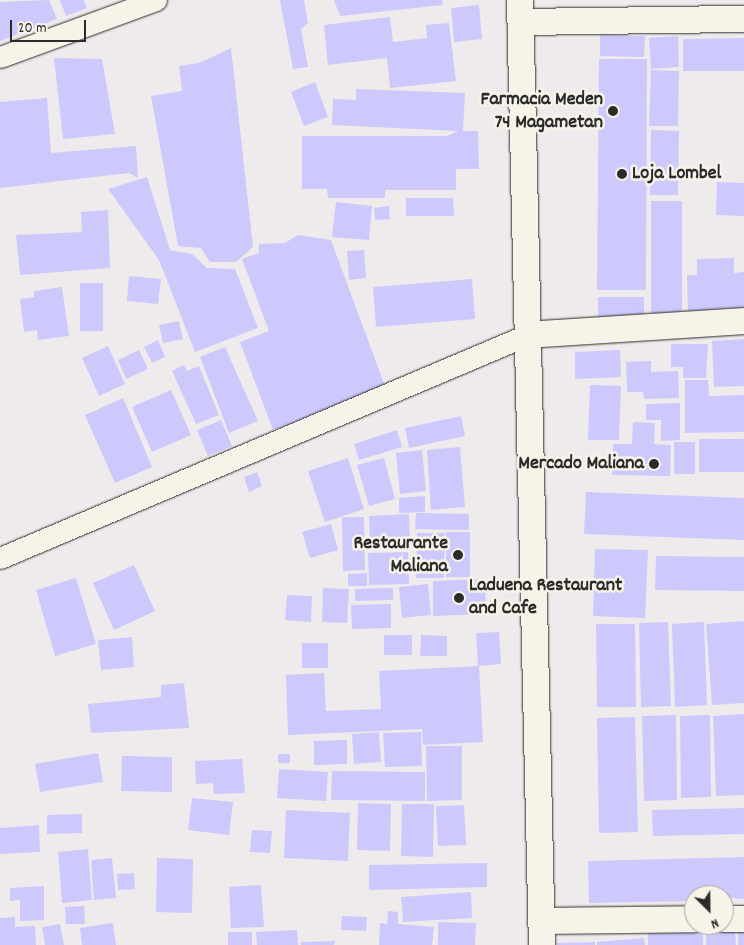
<!DOCTYPE html>
<html>
<head>
<meta charset="utf-8">
<style>
	body { margin:0 }
	#map { position:relative; width:744px; height:945px; overflow:hidden; background:#efebec; font-family:Dekko,sans-serif }
	div>[style] { position:absolute }
	[style*='--x'] { left:calc(var(--x)*1px); top:calc(var(--y)*1px); width:calc(var(--w)*1px); rotate:calc(var(--a)*1deg) }
	.building>* { inset:0; background:#cdc9fc }
	.roads { filter:drop-shadow(0 0 1px #2b2b2b) drop-shadow(0 0 1px #2b2b2b) }
	.minor>* { height:21px; margin:-10.5px; padding:0 10.5px; transform-origin:10.5px; border-radius:10.5px; background:#f7f3e8 }
	.tertiary>* { height:26px; margin:-13px; padding:0 13px; transform-origin:13px; border-radius:13px; background:#f7f3e8 }
	.dots>* { width:14px; height:14px; translate:-50% -50%; box-sizing:border-box; border:2px solid #f7f3e8; border-radius:50% }
	span { translate:-50% -50%; white-space:nowrap; text-align:center; line-height:1.15; -webkit-text-stroke:5px #f7f3e8; paint-order:stroke }
	.poi-label { font-size:20px; color:#2b2b2b; font-weight:700 }
	.right { translate:-100% -50%; text-align:right }
	.left { translate:0 -50%; text-align:left }
	.north { position:absolute; left:684px; top:885px; width:50px; height:50px; box-sizing:border-box; background:#f7f3e8; border:1px solid #a5a39c; border-radius:50%; rotate:157deg; font-size:14px; font-weight:700; line-height:20px; text-align:center; color:#2b2b2b }
	.north::after { content:''; display:block; margin:auto; width:18px; height:22px; background:#2b2b2b; clip-path:polygon(50% 0,100% 100%,50% 72%,0 100%) }
	.scale { position:absolute; left:10px; top:20px; width:76px; height:22px; box-sizing:border-box; border:2px solid #2b2b2b; border-top:0; padding-left:6px; font-size:15px; line-height:18px; white-space:nowrap; color:#2b2b2b; -webkit-text-stroke:4px #f7f3e8; paint-order:stroke }
</style>
</head>
<body>
<div id="map">
	<div class="building">
		<i style="clip-path:polygon(49px 0,57px 19px,0 41px,0 2px)"></i>
		<i style="clip-path:polygon(60px 0,84px 0,87px 8px,66px 16px)"></i>
		<i style="clip-path:polygon(280px 0,304px 0,308px 23px,301px 29px,308px 67px,293px 69px)"></i>
		<i style="clip-path:polygon(334px 0,442px 0,443px 5px,340px 16px)"></i>
		<i style="clip-path:polygon(479px 5px,482px 39px,454px 42px,451px 8px)"></i>
		<i style="clip-path:polygon(390px 17px,393px 42px,427px 38px,426px 25px,449px 23px,456px 81px,390px 88px,387px 58px,328px 65px,324px 25px)"></i>
		<i style="clip-path:polygon(600px 35px,645px 36px,644px 57px,600px 56px)"></i>
		<i style="clip-path:polygon(678px 36px,679px 67px,651px 69px,649px 38px)"></i>
		<i style="clip-path:polygon(744px 38px,744px 71px,683px 71px,683px 39px)"></i>
		<i style="clip-path:polygon(231px 48px,253px 247px,236px 262px,210px 262px,201px 248px,178px 246px,151px 96px,182px 91px,179px 66px,199px 63px)"></i>
		<i style="clip-path:polygon(54px 58px,102px 59px,115px 134px,63px 139px)"></i>
		<i style="clip-path:polygon(599px 59px,647px 59px,646px 290px,597px 290px)"></i>
		<i style="clip-path:polygon(651px 70px,679px 71px,678px 126px,649px 126px)"></i>
		<i style="clip-path:polygon(315px 82px,328px 117px,304px 126px,291px 92px)"></i>
		<i style="clip-path:polygon(356px 89px,465px 93px,463px 131px,478px 131px,479px 169px,456px 169px,456px 190px,385px 190px,385px 198px,328px 198px,327px 189px,302px 189px,302px 136px,447px 136px,458px 131px,332px 125px,333px 99px,356px 100px)"></i>
		<i style="clip-path:polygon(47px 98px,51px 153px,136px 146px,138px 178px,129px 173px,0 188px,0 102px)"></i>
		<i style="clip-path:polygon(651px 130px,679px 131px,678px 195px,650px 195px)"></i>
		<i style="clip-path:polygon(147px 177px,170px 250px,192px 254px,207px 268px,235px 269px,258px 328px,195px 352px,159px 260px,108px 189px)"></i>
		<i style="clip-path:polygon(717px 182px,744px 183px,744px 216px,716px 215px)"></i>
		<i style="clip-path:polygon(406px 198px,453px 198px,454px 216px,406px 216px)"></i>
		<i style="clip-path:polygon(651px 201px,682px 201px,682px 320px,651px 320px)"></i>
		<i style="clip-path:polygon(336px 202px,372px 206px,369px 240px,332px 237px)"></i>
		<i style="clip-path:polygon(389px 206px,390px 219px,375px 220px,374px 208px)"></i>
		<i style="clip-path:polygon(108px 210px,110px 268px,20px 275px,16px 235px,82px 232px,81px 212px)"></i>
		<i style="clip-path:polygon(298px 235px,331px 240px,386px 389px,273px 430px,240px 342px,269px 331px,242px 259px,259px 253px,259px 244px,285px 243px)"></i>
		<i style="clip-path:polygon(364px 250px,366px 278px,349px 280px,347px 251px)"></i>
		<i style="clip-path:polygon(734px 258px,734px 273px,744px 272px,744px 310px,688px 312px,687px 275px,697px 275px,697px 259px)"></i>
		<i style="clip-path:polygon(129px 276px,161px 279px,158px 304px,127px 301px)"></i>
		<i style="clip-path:polygon(472px 279px,475px 319px,376px 327px,373px 287px)"></i>
		<i style="clip-path:polygon(80px 283px,103px 283px,103px 331px,80px 331px)"></i>
		<i style="clip-path:polygon(62px 287px,69px 336px,38px 340px,37px 330px,24px 332px,20px 299px,34px 297px,34px 291px)"></i>
		<i style="clip-path:polygon(598px 297px,644px 297px,644px 323px,598px 323px)"></i>
		<i style="clip-path:polygon(179px 321px,183px 339px,163px 343px,159px 325px)"></i>
		<i style="clip-path:polygon(744px 339px,744px 386px,714px 387px,712px 341px)"></i>
		<i style="clip-path:polygon(158px 340px,165px 357px,152px 363px,144px 347px)"></i>
		<i style="clip-path:polygon(671px 344px,708px 344px,706px 378px,683px 378px,683px 367px,671px 367px)"></i>
		<i style="clip-path:polygon(108px 346px,125px 384px,99px 396px,82px 358px)"></i>
		<i style="clip-path:polygon(225px 347px,258px 421px,229px 433px,200px 357px)"></i>
		<i style="clip-path:polygon(139px 350px,148px 369px,126px 379px,118px 360px)"></i>
		<i style="clip-path:polygon(620px 350px,621px 377px,575px 379px,575px 352px)"></i>
		<i style="clip-path:polygon(651px 361px,651px 372px,678px 371px,679px 398px,644px 399px,643px 392px,627px 392px,626px 362px)"></i>
		<i style="clip-path:polygon(184px 365px,187px 371px,199px 366px,219px 415px,196px 424px,172px 371px)"></i>
		<i style="clip-path:polygon(685px 380px,708px 380px,709px 396px,744px 395px,744px 432px,685px 433px)"></i>
		<i style="clip-path:polygon(590px 385px,621px 386px,619px 440px,588px 440px)"></i>
		<i style="clip-path:polygon(171px 390px,191px 435px,152px 452px,132px 407px)"></i>
		<i style="clip-path:polygon(123px 398px,152px 467px,115px 483px,85px 415px)"></i>
		<i style="clip-path:polygon(680px 403px,680px 440px,661px 441px,661px 420px,646px 420px,646px 404px)"></i>
		<i style="clip-path:polygon(461px 416px,465px 436px,409px 448px,405px 428px)"></i>
		<i style="clip-path:polygon(221px 420px,232px 446px,208px 456px,197px 430px)"></i>
		<i style="clip-path:polygon(633px 422px,655px 423px,654px 444px,671px 445px,670px 476px,612px 475px,613px 444px,632px 444px)"></i>
		<i style="clip-path:polygon(397px 430px,402px 447px,359px 460px,354px 444px)"></i>
		<i style="clip-path:polygon(699px 439px,744px 439px,744px 472px,699px 472px)"></i>
		<i style="clip-path:polygon(674px 442px,695px 442px,695px 474px,674px 474px)"></i>
		<i style="clip-path:polygon(460px 447px,465px 507px,431px 510px,427px 450px)"></i>
		<i style="clip-path:polygon(422px 450px,426px 491px,400px 494px,396px 453px)"></i>
		<i style="clip-path:polygon(348px 458px,364px 509px,325px 522px,308px 471px)"></i>
		<i style="clip-path:polygon(384px 458px,395px 499px,369px 506px,357px 465px)"></i>
		<i style="clip-path:polygon(257px 472px,262px 486px,249px 492px,244px 477px)"></i>
		<i style="clip-path:polygon(586px 492px,744px 498px,744px 540px,584px 534px)"></i>
		<i style="clip-path:polygon(425px 496px,425px 512px,399px 513px,399px 498px)"></i>
		<i style="clip-path:polygon(416px 513px,469px 514px,469px 530px,415px 529px)"></i>
		<i style="clip-path:polygon(409px 514px,410px 546px,370px 548px,369px 516px)"></i>
		<i style="clip-path:polygon(342px 517px,364px 517px,365px 570px,343px 571px)"></i>
		<i style="clip-path:polygon(331px 524px,338px 550px,310px 558px,302px 532px)"></i>
		<i style="clip-path:polygon(446px 532px,470px 532px,470px 577px,446px 577px)"></i>
		<i style="clip-path:polygon(417px 533px,445px 533px,444px 578px,416px 578px)"></i>
		<i style="clip-path:polygon(595px 549px,648px 550px,645px 618px,593px 616px)"></i>
		<i style="clip-path:polygon(408px 552px,409px 584px,369px 585px,368px 553px)"></i>
		<i style="clip-path:polygon(656px 556px,744px 557px,744px 591px,655px 590px)"></i>
		<i style="clip-path:polygon(134px 565px,155px 611px,114px 630px,93px 583px)"></i>
		<i style="clip-path:polygon(367px 573px,367px 586px,348px 586px,348px 574px)"></i>
		<i style="clip-path:polygon(76px 578px,96px 644px,55px 656px,36px 590px)"></i>
		<i style="clip-path:polygon(485px 579px,486px 614px,433px 616px,433px 581px)"></i>
		<i style="clip-path:polygon(428px 584px,431px 615px,402px 618px,399px 587px)"></i>
		<i style="clip-path:polygon(323px 588px,349px 589px,347px 623px,322px 622px)"></i>
		<i style="clip-path:polygon(393px 588px,393px 600px,355px 601px,355px 589px)"></i>
		<i style="clip-path:polygon(287px 595px,312px 596px,311px 622px,285px 620px)"></i>
		<i style="clip-path:polygon(391px 604px,391px 628px,352px 629px,351px 605px)"></i>
		<i style="clip-path:polygon(744px 621px,744px 703px,712px 705px,706px 624px)"></i>
		<i style="clip-path:polygon(668px 622px,671px 706px,641px 707px,639px 623px)"></i>
		<i style="clip-path:polygon(704px 622px,707px 705px,675px 707px,672px 624px)"></i>
		<i style="clip-path:polygon(596px 624px,635px 624px,636px 707px,597px 707px)"></i>
		<i style="clip-path:polygon(499px 632px,501px 664px,478px 666px,476px 633px)"></i>
		<i style="clip-path:polygon(384px 635px,412px 635px,412px 655px,384px 655px)"></i>
		<i style="clip-path:polygon(421px 635px,447px 636px,447px 656px,420px 656px)"></i>
		<i style="clip-path:polygon(132px 637px,134px 667px,101px 670px,98px 640px)"></i>
		<i style="clip-path:polygon(302px 643px,328px 643px,328px 668px,302px 668px)"></i>
		<i style="clip-path:polygon(479px 666px,483px 742px,423px 745px,422px 729px,288px 735px,286px 675px,324px 673px,326px 711px,381px 709px,379px 671px)"></i>
		<i style="clip-path:polygon(184px 683px,189px 728px,91px 733px,88px 704px,161px 697px,161px 685px)"></i>
		<i style="clip-path:polygon(744px 714px,744px 795px,716px 796px,713px 716px)"></i>
		<i style="clip-path:polygon(676px 715px,677px 800px,644px 801px,642px 716px)"></i>
		<i style="clip-path:polygon(710px 715px,711px 797px,681px 798px,680px 716px)"></i>
		<i style="clip-path:polygon(635px 717px,638px 832px,599px 833px,597px 718px)"></i>
		<i style="clip-path:polygon(379px 732px,381px 762px,354px 764px,352px 734px)"></i>
		<i style="clip-path:polygon(421px 732px,422px 766px,385px 767px,383px 733px)"></i>
		<i style="clip-path:polygon(347px 740px,347px 764px,314px 765px,314px 741px)"></i>
		<i style="clip-path:polygon(426px 746px,462px 746px,462px 800px,427px 801px)"></i>
		<i style="clip-path:polygon(98px 753px,103px 782px,40px 792px,35px 764px)"></i>
		<i style="clip-path:polygon(278px 754px,290px 754px,290px 763px,278px 763px)"></i>
		<i style="clip-path:polygon(122px 756px,172px 757px,172px 792px,121px 791px)"></i>
		<i style="clip-path:polygon(242px 759px,245px 793px,214px 794px,213px 783px,196px 784px,195px 761px)"></i>
		<i style="clip-path:polygon(279px 769px,328px 772px,326px 801px,277px 798px)"></i>
		<i style="clip-path:polygon(332px 771px,425px 772px,425px 801px,331px 800px)"></i>
		<i style="clip-path:polygon(192px 798px,233px 802px,229px 835px,188px 830px)"></i>
		<i style="clip-path:polygon(358px 803px,391px 804px,390px 851px,357px 850px)"></i>
		<i style="clip-path:polygon(402px 804px,434px 804px,433px 857px,401px 856px)"></i>
		<i style="clip-path:polygon(464px 805px,466px 845px,438px 846px,436px 806px)"></i>
		<i style="clip-path:polygon(744px 808px,744px 834px,653px 836px,652px 810px)"></i>
		<i style="clip-path:polygon(286px 810px,350px 813px,348px 861px,284px 858px)"></i>
		<i style="clip-path:polygon(82px 814px,82px 833px,47px 834px,47px 815px)"></i>
		<i style="clip-path:polygon(39px 825px,40px 852px,0 854px,0 828px)"></i>
		<i style="clip-path:polygon(252px 830px,272px 831px,270px 853px,250px 852px)"></i>
		<i style="clip-path:polygon(88px 849px,92px 900px,62px 903px,58px 852px)"></i>
		<i style="clip-path:polygon(744px 857px,744px 899px,694px 895px,694px 901px,589px 903px,588px 861px)"></i>
		<i style="clip-path:polygon(112px 858px,116px 898px,94px 900px,91px 860px)"></i>
		<i style="clip-path:polygon(157px 858px,193px 859px,192px 913px,156px 912px)"></i>
		<i style="clip-path:polygon(487px 863px,487px 887px,369px 890px,369px 865px)"></i>
		<i style="clip-path:polygon(134px 873px,135px 889px,118px 890px,117px 874px)"></i>
		<i style="clip-path:polygon(261px 885px,264px 927px,231px 928px,229px 887px)"></i>
		<i style="clip-path:polygon(44px 886px,44px 920px,20px 921px,20px 900px,10px 901px,10px 888px)"></i>
		<i style="clip-path:polygon(471px 892px,472px 918px,403px 922px,401px 897px)"></i>
		<i style="clip-path:polygon(84px 906px,85px 924px,66px 924px,65px 907px)"></i>
		<i style="clip-path:polygon(388px 911px,398px 912px,398px 924px,434px 927px,432px 945px,379px 945px,380px 923px,387px 924px)"></i>
		<i style="clip-path:polygon(342px 916px,367px 917px,366px 931px,341px 930px)"></i>
		<i style="clip-path:polygon(15px 917px,15px 927px,35px 926px,36px 945px,0 945px,0 918px)"></i>
		<i style="clip-path:polygon(438px 922px,476px 923px,475px 945px,438px 945px)"></i>
		<i style="clip-path:polygon(113px 923px,116px 945px,82px 945px,80px 928px)"></i>
		<i style="clip-path:polygon(60px 924px,64px 945px,45px 945px,42px 927px)"></i>
		<i style="clip-path:polygon(297px 930px,298px 945px,257px 945px,256px 932px)"></i>
		<i style="clip-path:polygon(738px 931px,744px 931px,744px 945px,738px 945px)"></i>
		<i style="clip-path:polygon(228px 932px,252px 932px,252px 945px,228px 945px)"></i>
		<i style="clip-path:polygon(706px 932px,735px 932px,736px 945px,706px 945px)"></i>
		<i style="clip-path:polygon(648px 933px,703px 933px,703px 945px,648px 945px)"></i>
		<i style="clip-path:polygon(644px 938px,645px 945px,597px 945px,597px 942px)"></i>
		<i style="clip-path:polygon(335px 941px,334px 945px,301px 945px,301px 942px)"></i>
		<i style="clip-path:polygon(595px 942px,595px 945px,557px 945px,557px 943px)"></i>
	</div>
	<div class="roads">
		<div class="minor">
			<i style="--x:0;--y:57;--w:166;--a:-20.1"></i>
			<i style="--x:0;--y:558;--w:572;--a:-22.94"></i>
		</div>
		<div class="tertiary">
			<i style="--x:520;--y:0;--w:945;--a:88.67"></i>
			<i style="--x:521;--y:22;--w:223;--a:-0.8"></i>
			<i style="--x:527;--y:335;--w:217;--a:-3.7"></i>
			<i style="--x:724;--y:919;--w:20;--a:0"></i>
			<i style="--x:541;--y:921;--w:153;--a:-0.7"></i>
		</div>
	</div>
	<div class="dots">
		<i style="left:613px;top:111px;background:#2b2b2b"></i>
		<i style="left:622px;top:174px;background:#2b2b2b"></i>
		<i style="left:654px;top:464px;background:#2b2b2b"></i>
		<i style="left:458px;top:555px;background:#2b2b2b"></i>
		<i style="left:459px;top:598px;background:#2b2b2b"></i>
	</div>
	<div class="poi-label">
		<span class="right" style="left:603px;top:112px">Farmacia Meden<br>74 Magametan</span>
		<span class="left" style="left:632px;top:174px">Loja Lombel</span>
		<span class="right" style="left:644px;top:464px">Mercado Maliana</span>
		<span class="right" style="left:448px;top:556px">Restaurante<br>Maliana</span>
		<span class="left" style="left:469px;top:598px">Laduena Restaurant<br>and Cafe</span>
	</div>
	<div class="north">N</div>
	<div class="scale">20 m</div>
</div>
</body>
</html>
